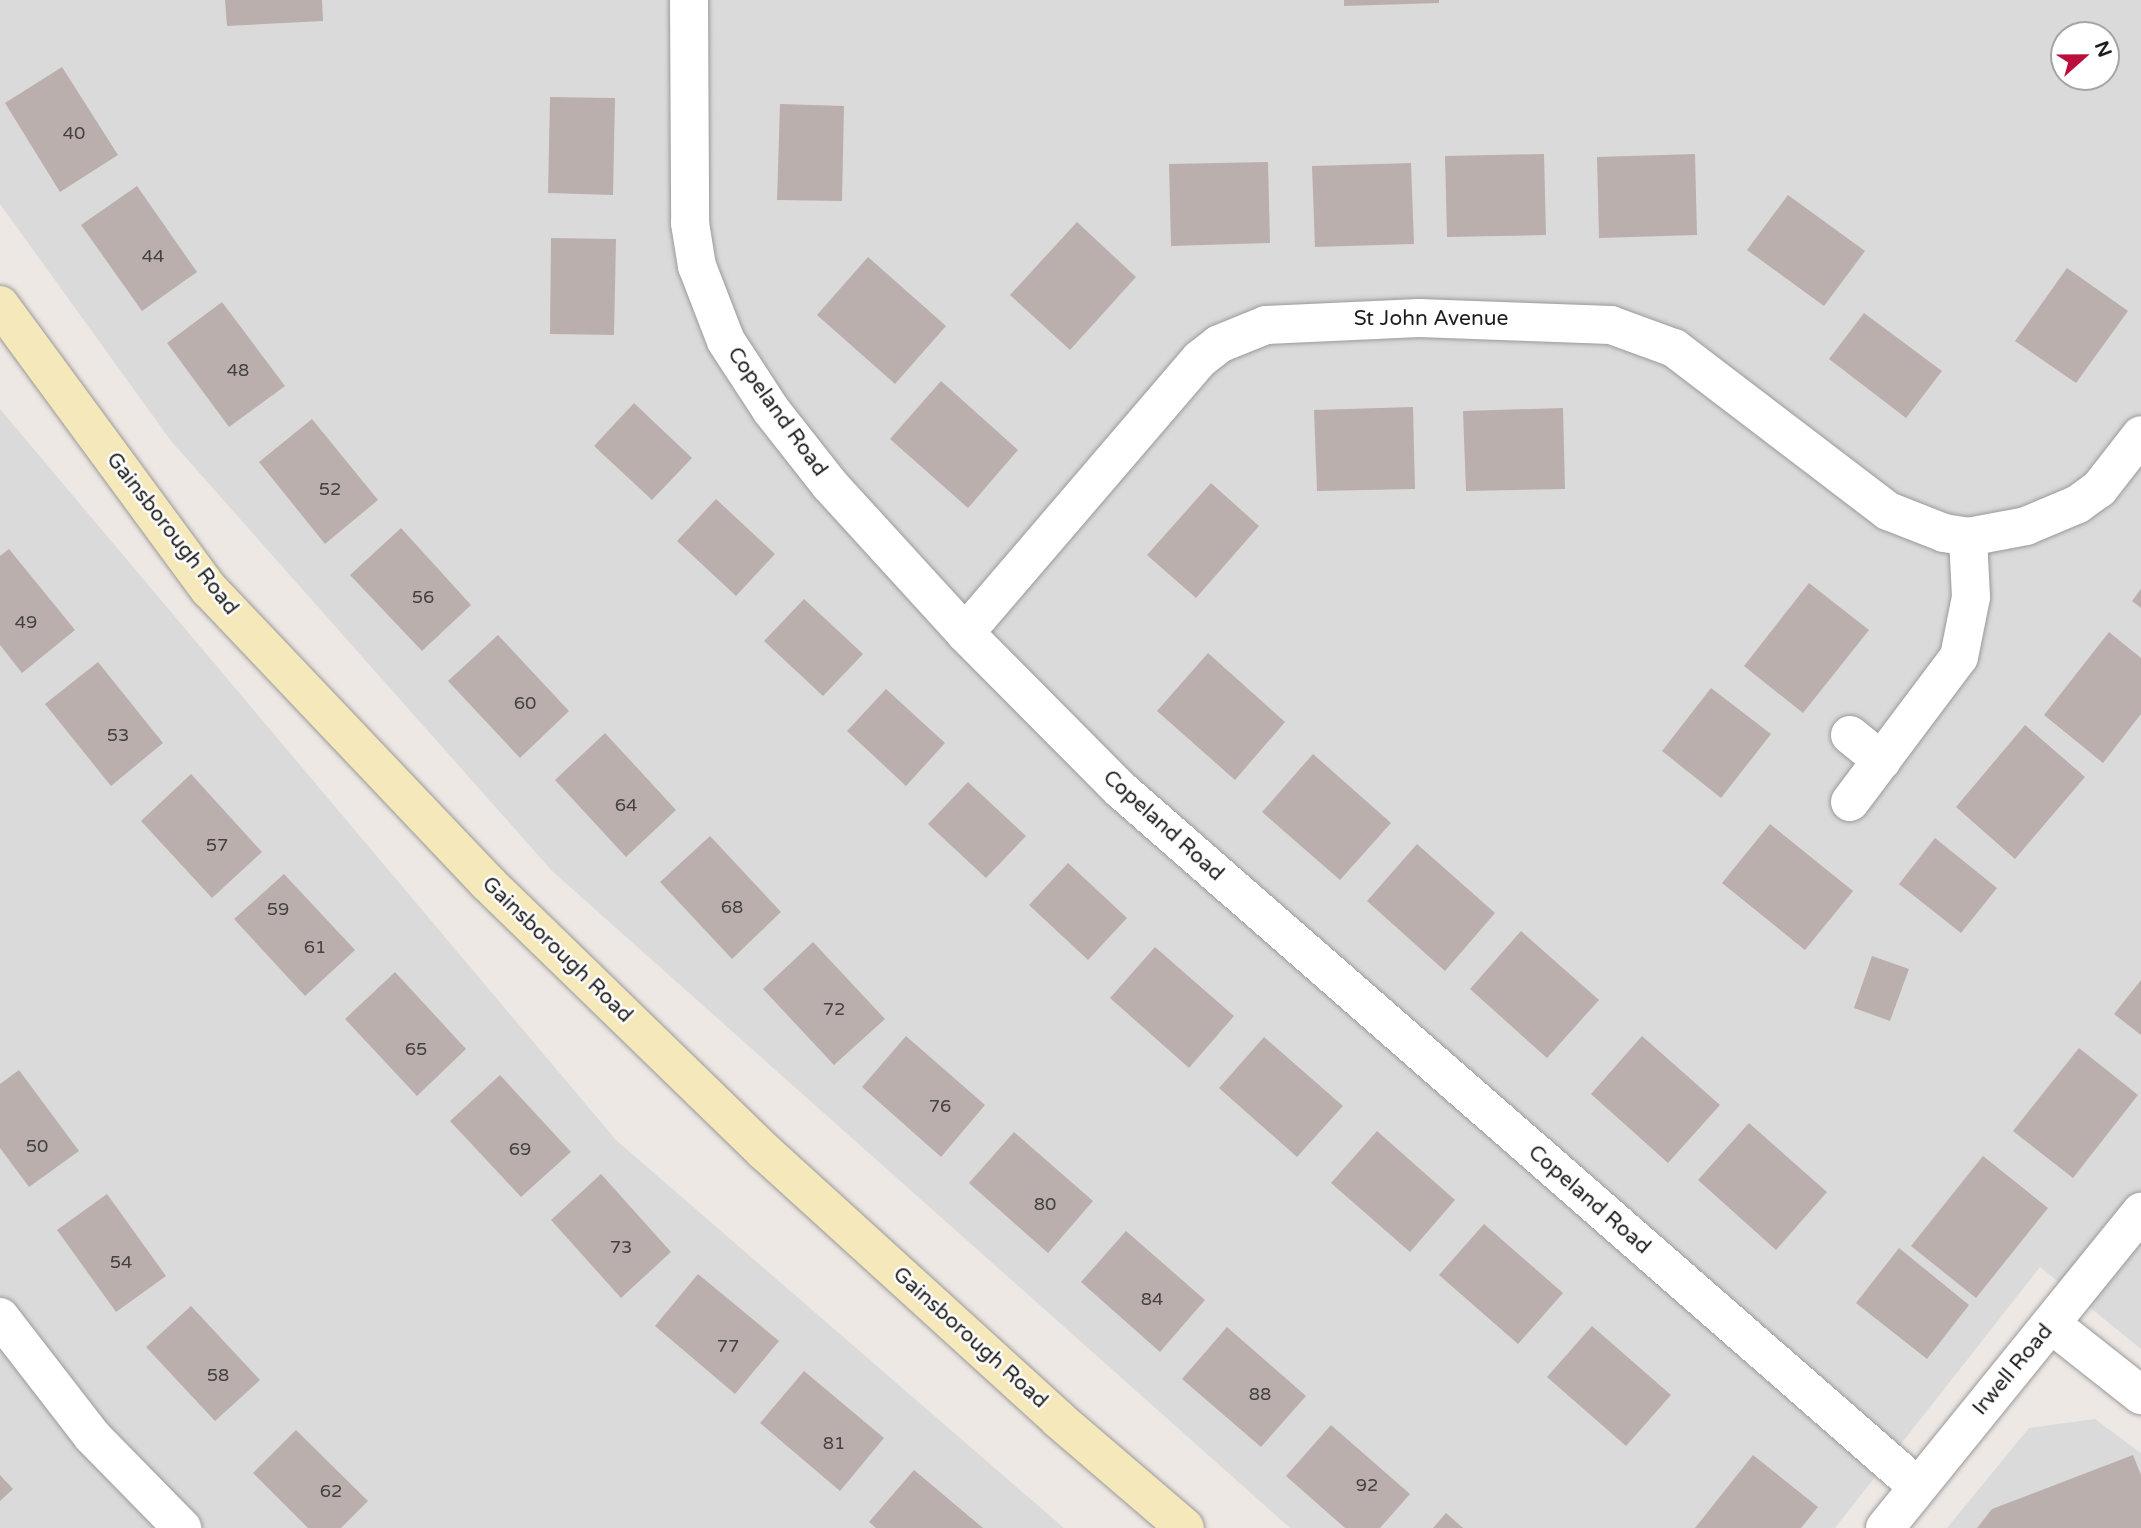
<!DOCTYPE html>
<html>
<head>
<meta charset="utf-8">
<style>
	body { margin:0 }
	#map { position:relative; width:2141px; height:1528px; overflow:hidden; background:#eee8e4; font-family:"Varela Round",sans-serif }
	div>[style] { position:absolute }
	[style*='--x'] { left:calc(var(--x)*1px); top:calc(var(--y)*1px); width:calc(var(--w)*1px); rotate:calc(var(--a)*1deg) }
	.residential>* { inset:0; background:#dbdadb }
	.building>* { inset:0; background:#baafad }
	.roads { filter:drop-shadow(0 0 2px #9a9a9a) drop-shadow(0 0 2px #9a9a9a) }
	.street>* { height:38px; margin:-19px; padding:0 19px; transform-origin:19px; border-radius:19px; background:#fff }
	.secondary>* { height:38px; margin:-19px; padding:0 19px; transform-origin:19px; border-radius:19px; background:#f5e8bb }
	span { translate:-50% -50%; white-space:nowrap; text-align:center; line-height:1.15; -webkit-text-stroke:5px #fff; paint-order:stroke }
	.number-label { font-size:18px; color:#444241 }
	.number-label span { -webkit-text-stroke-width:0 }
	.street-label { font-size:21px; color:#1d1d1d }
	.north { position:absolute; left:2050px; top:21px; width:70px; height:70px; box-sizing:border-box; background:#fff; border:2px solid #a5a5a5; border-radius:50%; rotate:69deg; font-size:19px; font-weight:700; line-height:28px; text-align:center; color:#1d1d1d }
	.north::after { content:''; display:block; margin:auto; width:24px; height:32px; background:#bc0e3d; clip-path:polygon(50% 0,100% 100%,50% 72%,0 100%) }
</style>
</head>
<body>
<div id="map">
	<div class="residential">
		<i style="clip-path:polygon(evenodd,0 0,2141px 0,2141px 1349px,2040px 1267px,1835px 1528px,1290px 1528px,552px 871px,171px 441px,0 204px,0 0,2064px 35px,2106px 35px,2106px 77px,2064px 77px,2064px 35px)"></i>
		<i style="clip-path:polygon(0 409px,616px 1140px,1064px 1528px,0 1528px)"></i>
		<i style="clip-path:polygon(2095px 1419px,2141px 1453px,2141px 1528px,1947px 1528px,2029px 1428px)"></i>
	</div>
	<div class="building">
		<i style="clip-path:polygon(225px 0,322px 0,323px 21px,227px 26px)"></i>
		<i style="clip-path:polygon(1344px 0,1439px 0,1439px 3px,1344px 6px)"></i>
		<i style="clip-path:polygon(62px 67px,118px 155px,60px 192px,5px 103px)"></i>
		<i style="clip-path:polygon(550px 97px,615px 98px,613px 195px,548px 193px)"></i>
		<i style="clip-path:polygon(780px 104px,844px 106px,842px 201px,777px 200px)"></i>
		<i style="clip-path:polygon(1544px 154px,1546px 235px,1447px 237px,1445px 156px)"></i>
		<i style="clip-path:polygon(1695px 154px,1697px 235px,1599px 238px,1597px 157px)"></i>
		<i style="clip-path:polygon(1268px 162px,1270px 243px,1171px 246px,1169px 164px)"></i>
		<i style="clip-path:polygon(1411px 163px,1414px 244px,1315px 247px,1312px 166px)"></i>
		<i style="clip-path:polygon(137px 186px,197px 272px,142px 311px,81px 225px)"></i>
		<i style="clip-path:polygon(1788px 195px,1865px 251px,1824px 306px,1747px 250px)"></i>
		<i style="clip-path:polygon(1077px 222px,1136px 277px,1070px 350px,1010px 295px)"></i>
		<i style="clip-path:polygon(551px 238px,616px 239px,614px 335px,550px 334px)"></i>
		<i style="clip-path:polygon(868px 257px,946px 326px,895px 384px,817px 315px)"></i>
		<i style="clip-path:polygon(2067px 268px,2128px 311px,2076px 383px,2015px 341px)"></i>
		<i style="clip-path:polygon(222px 302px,285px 386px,229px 427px,167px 343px)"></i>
		<i style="clip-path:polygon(1864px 313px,1942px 371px,1906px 418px,1829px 359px)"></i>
		<i style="clip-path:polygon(941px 381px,1018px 450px,968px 508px,890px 439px)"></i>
		<i style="clip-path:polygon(634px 403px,692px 458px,652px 500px,594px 446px)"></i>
		<i style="clip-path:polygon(1413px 407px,1415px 489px,1317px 491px,1314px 410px)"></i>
		<i style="clip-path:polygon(1563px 408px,1565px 489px,1466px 491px,1463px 411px)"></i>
		<i style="clip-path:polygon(312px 419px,378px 500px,325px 544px,259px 462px)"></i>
		<i style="clip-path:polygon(1211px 483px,1259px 526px,1196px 598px,1147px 555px)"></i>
		<i style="clip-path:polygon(716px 499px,775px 554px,736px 596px,677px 541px)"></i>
		<i style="clip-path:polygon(401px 528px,471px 605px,422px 651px,350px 575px)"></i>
		<i style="clip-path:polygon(9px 549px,75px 630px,22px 673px,0 645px,0 556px)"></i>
		<i style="clip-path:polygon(1809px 583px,1869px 630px,1803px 713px,1744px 666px)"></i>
		<i style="clip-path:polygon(2141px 589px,2141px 608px,2132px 601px)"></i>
		<i style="clip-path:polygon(804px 599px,863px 654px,823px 696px,764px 641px)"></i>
		<i style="clip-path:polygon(2109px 632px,2141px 658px,2141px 714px,2103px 763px,2044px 715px)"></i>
		<i style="clip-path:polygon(498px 635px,569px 711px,520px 758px,448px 681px)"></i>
		<i style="clip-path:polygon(1208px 653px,1285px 722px,1235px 780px,1157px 711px)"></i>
		<i style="clip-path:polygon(98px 662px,163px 743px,111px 786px,45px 704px)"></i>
		<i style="clip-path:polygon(1711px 688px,1771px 734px,1721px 798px,1662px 751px)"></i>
		<i style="clip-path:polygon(886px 689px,945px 743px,906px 786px,847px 731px)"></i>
		<i style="clip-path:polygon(2025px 725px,2085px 777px,2015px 859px,1956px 807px)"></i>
		<i style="clip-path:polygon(605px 733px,676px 810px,626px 857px,555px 780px)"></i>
		<i style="clip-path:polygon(1313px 754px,1391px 823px,1340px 880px,1262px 812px)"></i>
		<i style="clip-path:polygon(191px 774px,262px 852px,212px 898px,141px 821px)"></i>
		<i style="clip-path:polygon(968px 782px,1026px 836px,986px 878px,928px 824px)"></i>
		<i style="clip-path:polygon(1770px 824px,1853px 891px,1805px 950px,1722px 883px)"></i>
		<i style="clip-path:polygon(710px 836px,781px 912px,732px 959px,660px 882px)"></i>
		<i style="clip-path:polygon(1935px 838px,1997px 888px,1961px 933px,1899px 884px)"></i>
		<i style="clip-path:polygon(1417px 844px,1495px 913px,1445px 971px,1367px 901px)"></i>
		<i style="clip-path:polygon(1068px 863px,1127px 918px,1088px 960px,1029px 905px)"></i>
		<i style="clip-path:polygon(284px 874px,355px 950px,305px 996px,234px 919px)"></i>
		<i style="clip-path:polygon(1521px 931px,1599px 1000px,1547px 1058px,1470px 989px)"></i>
		<i style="clip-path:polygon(813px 942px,885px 1019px,834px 1065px,763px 989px)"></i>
		<i style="clip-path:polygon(1155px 947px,1234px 1016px,1189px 1068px,1110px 998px)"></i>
		<i style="clip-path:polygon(1872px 956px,1909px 969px,1890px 1021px,1854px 1008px)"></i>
		<i style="clip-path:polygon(395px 972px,466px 1049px,417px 1096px,345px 1019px)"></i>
		<i style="clip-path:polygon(2141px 980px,2141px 1035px,2114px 1014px)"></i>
		<i style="clip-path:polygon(906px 1036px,985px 1105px,941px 1157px,862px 1087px)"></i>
		<i style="clip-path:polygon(1642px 1036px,1720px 1105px,1668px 1163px,1591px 1094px)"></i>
		<i style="clip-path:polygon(1264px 1037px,1343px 1106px,1297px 1157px,1219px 1088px)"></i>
		<i style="clip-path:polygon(2079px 1048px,2138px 1095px,2073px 1178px,2013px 1131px)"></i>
		<i style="clip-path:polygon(19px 1070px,79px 1151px,29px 1187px,0 1148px,0 1084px)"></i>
		<i style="clip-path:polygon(500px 1075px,571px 1152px,521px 1197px,450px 1121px)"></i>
		<i style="clip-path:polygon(1749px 1123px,1827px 1192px,1776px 1250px,1698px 1180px)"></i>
		<i style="clip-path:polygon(1377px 1131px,1455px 1200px,1410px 1252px,1331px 1183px)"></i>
		<i style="clip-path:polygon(1014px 1132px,1093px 1201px,1048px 1253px,969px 1183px)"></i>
		<i style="clip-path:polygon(1983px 1156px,2048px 1208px,1976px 1298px,1911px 1246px)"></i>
		<i style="clip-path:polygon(601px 1174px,671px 1252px,621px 1298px,551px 1220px)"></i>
		<i style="clip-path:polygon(107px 1194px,166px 1276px,116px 1312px,57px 1230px)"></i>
		<i style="clip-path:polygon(1484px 1224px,1563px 1293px,1518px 1344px,1439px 1275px)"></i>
		<i style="clip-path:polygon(1126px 1231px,1205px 1300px,1160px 1352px,1081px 1282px)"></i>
		<i style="clip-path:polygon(1899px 1248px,1969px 1305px,1927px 1359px,1856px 1303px)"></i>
		<i style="clip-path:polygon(698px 1274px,779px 1341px,735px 1394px,655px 1326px)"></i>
		<i style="clip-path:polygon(191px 1306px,260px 1380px,215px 1421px,146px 1347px)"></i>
		<i style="clip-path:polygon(1592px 1326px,1671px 1395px,1626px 1446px,1547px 1377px)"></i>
		<i style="clip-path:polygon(1227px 1327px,1306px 1396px,1261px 1447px,1182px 1379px)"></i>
		<i style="clip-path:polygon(804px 1371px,884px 1438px,840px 1491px,760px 1423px)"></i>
		<i style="clip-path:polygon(1331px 1425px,1410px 1494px,1380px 1528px,1345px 1528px,1286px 1476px)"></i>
		<i style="clip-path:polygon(296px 1430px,368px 1501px,341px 1528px,308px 1528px,253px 1473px)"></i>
		<i style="clip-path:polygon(1753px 1455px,1818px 1507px,1801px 1528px,1695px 1528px)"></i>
		<i style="clip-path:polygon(2133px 1455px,2141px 1475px,2141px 1528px,1977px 1528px,1992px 1509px)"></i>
		<i style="clip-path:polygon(914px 1470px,983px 1528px,876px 1528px,869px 1522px)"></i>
		<i style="clip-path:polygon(0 1475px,13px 1489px,0 1501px)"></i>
		<i style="clip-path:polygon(1446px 1513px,1463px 1528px,1433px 1528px)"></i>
	</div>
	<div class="roads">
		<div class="street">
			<i style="--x:689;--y:0;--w:223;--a:89.7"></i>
			<i style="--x:690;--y:223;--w:44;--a:80.8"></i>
			<i style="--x:697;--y:266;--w:80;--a:68.9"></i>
			<i style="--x:726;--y:341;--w:82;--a:56.9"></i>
			<i style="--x:771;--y:410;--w:95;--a:51.8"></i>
			<i style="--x:830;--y:485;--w:200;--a:47.6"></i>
			<i style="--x:965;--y:633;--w:221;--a:45.2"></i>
			<i style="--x:1121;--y:790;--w:1057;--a:41.17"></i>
			<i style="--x:965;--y:633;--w:361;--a:-49.4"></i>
			<i style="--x:1200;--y:359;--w:24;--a:-38"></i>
			<i style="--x:1219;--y:344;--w:51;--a:-22"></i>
			<i style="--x:1266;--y:325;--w:153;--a:-2.6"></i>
			<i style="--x:1419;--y:318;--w:192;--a:2.1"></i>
			<i style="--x:1611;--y:325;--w:67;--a:20.1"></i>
			<i style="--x:1674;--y:348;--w:269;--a:37.3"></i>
			<i style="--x:1888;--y:511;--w:60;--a:21.4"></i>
			<i style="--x:1944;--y:533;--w:24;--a:9"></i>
			<i style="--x:1968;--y:537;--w:59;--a:-10.7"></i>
			<i style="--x:2026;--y:526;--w:56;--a:-22.9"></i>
			<i style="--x:2078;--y:504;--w:26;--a:-36"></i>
			<i style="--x:2099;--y:489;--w:68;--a:-52.1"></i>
			<i style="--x:1850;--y:735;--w:41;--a:39.1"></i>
			<i style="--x:1850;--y:802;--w:181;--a:-53.1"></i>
			<i style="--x:1959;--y:657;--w:61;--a:-78.7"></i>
			<i style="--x:1971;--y:597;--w:60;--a:-92.9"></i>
			<i style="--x:0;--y:1317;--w:150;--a:52.3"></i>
			<i style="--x:92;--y:1436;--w:129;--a:45.6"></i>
			<i style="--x:2051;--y:1324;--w:115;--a:38.3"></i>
			<i style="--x:1885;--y:1528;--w:407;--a:-51"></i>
		</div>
		<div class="secondary">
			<i style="--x:0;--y:305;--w:353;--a:53.7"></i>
			<i style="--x:209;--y:589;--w:404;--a:46.5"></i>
			<i style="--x:487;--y:882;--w:388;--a:44.2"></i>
			<i style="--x:765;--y:1152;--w:396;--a:42.3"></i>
			<i style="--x:1058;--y:1419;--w:167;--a:40.6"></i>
		</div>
	</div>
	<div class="number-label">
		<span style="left:74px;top:133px">40</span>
		<span style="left:153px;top:256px">44</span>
		<span style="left:238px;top:370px">48</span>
		<span style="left:330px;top:489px">52</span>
		<span style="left:423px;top:597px">56</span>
		<span style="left:26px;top:622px">49</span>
		<span style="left:525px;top:703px">60</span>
		<span style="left:118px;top:735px">53</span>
		<span style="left:626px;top:805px">64</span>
		<span style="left:217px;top:845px">57</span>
		<span style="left:732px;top:907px">68</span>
		<span style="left:278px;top:909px">59</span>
		<span style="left:315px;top:947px">61</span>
		<span style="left:834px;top:1009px">72</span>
		<span style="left:416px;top:1049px">65</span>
		<span style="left:940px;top:1106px">76</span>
		<span style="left:37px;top:1146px">50</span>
		<span style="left:520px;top:1149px">69</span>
		<span style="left:1045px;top:1204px">80</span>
		<span style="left:621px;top:1247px">73</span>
		<span style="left:121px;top:1262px">54</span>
		<span style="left:1152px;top:1299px">84</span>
		<span style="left:728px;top:1346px">77</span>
		<span style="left:218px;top:1375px">58</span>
		<span style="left:1260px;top:1394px">88</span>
		<span style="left:834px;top:1443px">81</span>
		<span style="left:1367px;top:1485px">92</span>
		<span style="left:331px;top:1491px">62</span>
	</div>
	<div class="street-label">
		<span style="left:1431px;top:319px">St John Avenue</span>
		<span style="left:777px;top:412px;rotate:54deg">Copeland Road</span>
		<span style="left:172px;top:534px;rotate:52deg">Gainsborough Road</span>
		<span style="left:1163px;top:826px;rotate:42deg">Copeland Road</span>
		<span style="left:557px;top:950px;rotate:44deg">Gainsborough Road</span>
		<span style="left:1589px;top:1200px;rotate:41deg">Copeland Road</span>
		<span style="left:970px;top:1338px;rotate:42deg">Gainsborough Road</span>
		<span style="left:2013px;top:1370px;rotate:-50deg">Irwell Road</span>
	</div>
	<div class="north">N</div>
</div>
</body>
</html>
